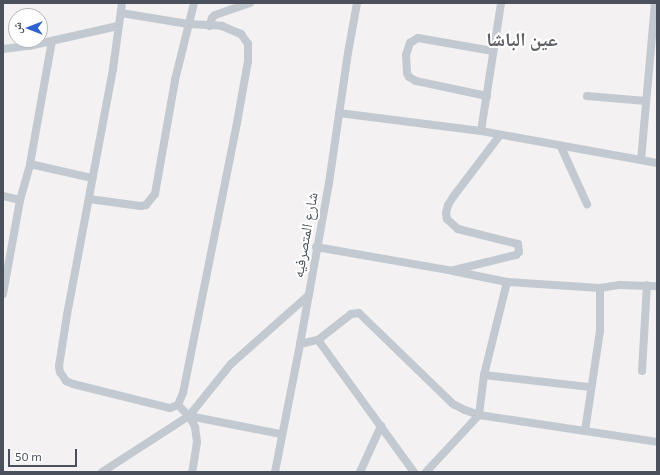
<!DOCTYPE html>
<html>
<head>
<meta charset="utf-8">
<style>
	body { margin:0 }
	#map { position:relative; width:660px; height:475px; overflow:hidden; background:#f3f1f1; font-family:"Exo 2","Noto Naskh Arabic",sans-serif }
	div>[style] { position:absolute }
	[style*='--x'] { left:calc(var(--x)*1px); top:calc(var(--y)*1px); width:calc(var(--w)*1px); rotate:calc(var(--a)*1deg) }
	.street>* { height:8px; margin:-4px; padding:0 4px; transform-origin:4px; border-radius:4px; background:#c3c9d0 }
	span { translate:-50% -50%; white-space:nowrap; text-align:center; line-height:1.15; -webkit-text-stroke:4px #fff; paint-order:stroke }
	.street-label { font-size:15px; color:#4a515c }
	.district-label { font-size:19px; color:#5e6065; font-weight:700 }
	.frame { position:absolute; inset:0; border:4px solid #4a515c; pointer-events:none }
	.north { position:absolute; left:8px; top:8px; width:40px; height:40px; box-sizing:border-box; background:#fff; border:1px solid #b7b9be; border-radius:50%; rotate:270deg; font-size:11px; font-weight:700; line-height:16px; text-align:center; color:#4a515c }
	.north::after { content:''; display:block; margin:auto; width:14px; height:18px; background:#2d61d0; clip-path:polygon(50% 0,100% 100%,50% 72%,0 100%) }
	.scale { position:absolute; left:8px; top:449px; width:69px; height:18px; box-sizing:border-box; border:2px solid #4a515c; border-top:0; padding-left:5px; font-size:12px; line-height:14px; white-space:nowrap; color:#4a515c; -webkit-text-stroke:3px #fff; paint-order:stroke }
</style>
</head>
<body>
<div id="map">
	<div class="street">
		<i style="--x:122;--y:3;--w:67;--a:97.8"></i>
		<i style="--x:113;--y:69;--w:250;--a:100.6"></i>
		<i style="--x:67;--y:315;--w:52;--a:98.9"></i>
		<i style="--x:59;--y:366;--w:6;--a:81"></i>
		<i style="--x:60;--y:372;--w:11;--a:56"></i>
		<i style="--x:66;--y:381;--w:8;--a:23"></i>
		<i style="--x:73;--y:384;--w:100;--a:13.9"></i>
		<i style="--x:170;--y:408;--w:9;--a:-21"></i>
		<i style="--x:178;--y:405;--w:16;--a:45"></i>
		<i style="--x:189;--y:416;--w:94;--a:11.1"></i>
		<i style="--x:121;--y:13;--w:68;--a:9.3"></i>
		<i style="--x:188;--y:24;--w:34;--a:3"></i>
		<i style="--x:222;--y:26;--w:21;--a:23"></i>
		<i style="--x:241;--y:34;--w:12;--a:55"></i>
		<i style="--x:248;--y:44;--w:17;--a:90"></i>
		<i style="--x:248;--y:61;--w:63;--a:100.1"></i>
		<i style="--x:237;--y:123;--w:275;--a:101.3"></i>
		<i style="--x:183;--y:393;--w:13;--a:113"></i>
		<i style="--x:209;--y:26;--w:9;--a:-69"></i>
		<i style="--x:212;--y:18;--w:4;--a:-45"></i>
		<i style="--x:215;--y:15;--w:37;--a:-19"></i>
		<i style="--x:3;--y:49;--w:26;--a:-7"></i>
		<i style="--x:29;--y:46;--w:91;--a:-12.7"></i>
		<i style="--x:487;--y:96;--w:73;--a:-168.1"></i>
		<i style="--x:416;--y:81;--w:8;--a:-150"></i>
		<i style="--x:409;--y:77;--w:4;--a:-117"></i>
		<i style="--x:407;--y:73;--w:18;--a:-93"></i>
		<i style="--x:406;--y:55;--w:13;--a:-72"></i>
		<i style="--x:410;--y:43;--w:9;--a:-32"></i>
		<i style="--x:418;--y:38;--w:76;--a:9.8"></i>
		<i style="--x:587;--y:96;--w:59;--a:4.8"></i>
		<i style="--x:339;--y:113;--w:143;--a:7.2"></i>
		<i style="--x:481;--y:131;--w:179;--a:10.3"></i>
		<i style="--x:481;--y:131;--w:130;--a:-81.1"></i>
		<i style="--x:561;--y:147;--w:63;--a:65.5"></i>
		<i style="--x:641;--y:160;--w:158;--a:-84.9"></i>
		<i style="--x:30;--y:164;--w:64;--a:12.7"></i>
		<i style="--x:3;--y:196;--w:17;--a:13"></i>
		<i style="--x:89;--y:199;--w:52;--a:7.7"></i>
		<i style="--x:141;--y:206;--w:5;--a:-11"></i>
		<i style="--x:146;--y:205;--w:14;--a:-51"></i>
		<i style="--x:155;--y:194;--w:116;--a:-80"></i>
		<i style="--x:175;--y:80;--w:79;--a:-76.1"></i>
		<i style="--x:316;--y:247;--w:139;--a:9.9"></i>
		<i style="--x:453;--y:271;--w:55;--a:11.5"></i>
		<i style="--x:507;--y:282;--w:93;--a:3.7"></i>
		<i style="--x:454;--y:270;--w:64;--a:-13.6"></i>
		<i style="--x:516;--y:255;--w:4;--a:-45"></i>
		<i style="--x:519;--y:252;--w:8;--a:-97"></i>
		<i style="--x:518;--y:244;--w:62;--a:-166"></i>
		<i style="--x:458;--y:229;--w:15;--a:-138"></i>
		<i style="--x:447;--y:219;--w:6;--a:-99"></i>
		<i style="--x:446;--y:213;--w:8;--a:-76"></i>
		<i style="--x:448;--y:205;--w:9;--a:-58"></i>
		<i style="--x:453;--y:197;--w:78;--a:-52.8"></i>
		<i style="--x:3;--y:294;--w:96;--a:-79.7"></i>
		<i style="--x:20;--y:200;--w:37;--a:-74"></i>
		<i style="--x:30;--y:164;--w:125;--a:-79.9"></i>
		<i style="--x:318;--y:340;--w:163;--a:54"></i>
		<i style="--x:300;--y:344;--w:18;--a:-13"></i>
		<i style="--x:318;--y:340;--w:42;--a:-38.2"></i>
		<i style="--x:351;--y:314;--w:8;--a:-7"></i>
		<i style="--x:359;--y:313;--w:131;--a:44.1"></i>
		<i style="--x:453;--y:404;--w:13;--a:27"></i>
		<i style="--x:465;--y:410;--w:15;--a:20"></i>
		<i style="--x:479;--y:415;--w:180;--a:8.6"></i>
		<i style="--x:642;--y:371;--w:86;--a:-86.7"></i>
		<i style="--x:484;--y:375;--w:107;--a:6.5"></i>
		<i style="--x:189;--y:416;--w:13;--a:61"></i>
		<i style="--x:195;--y:427;--w:15;--a:82"></i>
		<i style="--x:197;--y:442;--w:30;--a:99"></i>
		<i style="--x:585;--y:431;--w:101;--a:-81.5"></i>
		<i style="--x:600;--y:331;--w:43;--a:-90"></i>
		<i style="--x:600;--y:288;--w:20;--a:-9"></i>
		<i style="--x:620;--y:285;--w:37;--a:2"></i>
		<i style="--x:102;--y:472;--w:103;--a:-32.8"></i>
		<i style="--x:189;--y:416;--w:67;--a:-51.1"></i>
		<i style="--x:231;--y:364;--w:104;--a:-41.5"></i>
		<i style="--x:275;--y:472;--w:130;--a:-78.9"></i>
		<i style="--x:300;--y:344;--w:164;--a:-79.8"></i>
		<i style="--x:329;--y:183;--w:131;--a:-81.7"></i>
		<i style="--x:348;--y:53;--w:51;--a:-79.8"></i>
		<i style="--x:360;--y:472;--w:51;--a:-65.5"></i>
		<i style="--x:426;--y:472;--w:78;--a:-47.1"></i>
		<i style="--x:479;--y:415;--w:40;--a:-82.9"></i>
		<i style="--x:484;--y:375;--w:96;--a:-76.1"></i>
	</div>
	<div class="street-label">
		<span style="left:305px;top:235px;rotate:-80deg">شارع المتصرفيه</span>
	</div>
	<div class="district-label">
		<span style="left:522px;top:39px">عين الباشا</span>
	</div>
	<div class="frame"></div>
	<div class="north">ش</div>
	<div class="scale">50 m</div>
</div>
</body>
</html>
